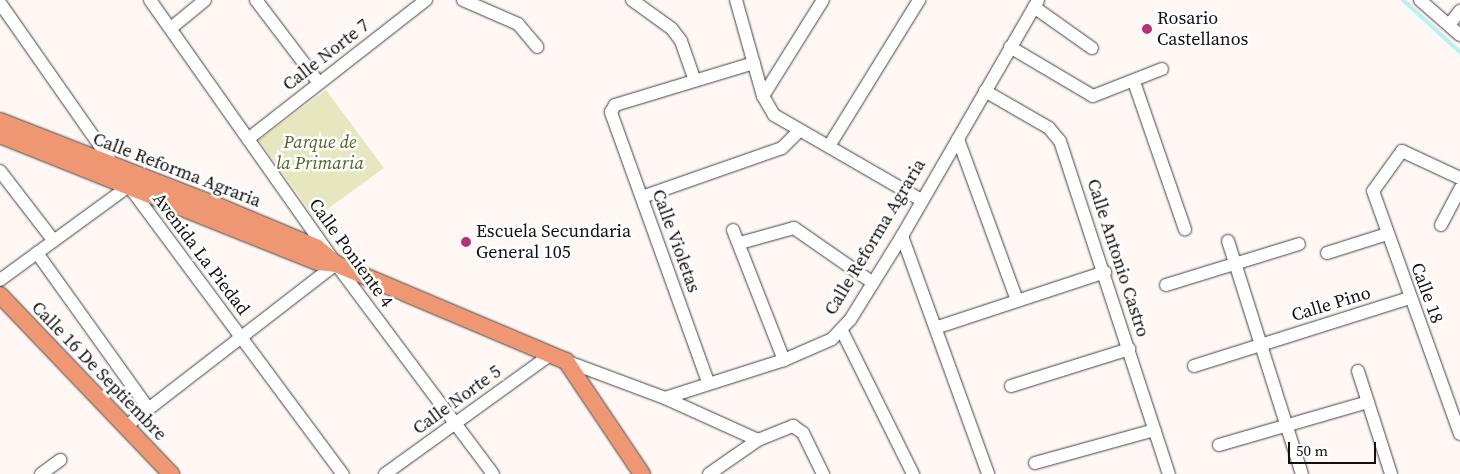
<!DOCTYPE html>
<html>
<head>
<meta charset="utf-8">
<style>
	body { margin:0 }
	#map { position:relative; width:1460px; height:474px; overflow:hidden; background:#fef7f4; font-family:"Source Serif 4",serif }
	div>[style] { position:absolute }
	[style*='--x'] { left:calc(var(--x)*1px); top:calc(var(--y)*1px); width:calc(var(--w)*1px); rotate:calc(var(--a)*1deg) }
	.green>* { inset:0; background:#e7e7bf }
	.stream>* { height:4px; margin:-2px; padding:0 2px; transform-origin:2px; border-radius:2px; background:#bbf2ed }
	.roads { filter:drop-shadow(0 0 1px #434343) drop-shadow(0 0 1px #434343) }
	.minor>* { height:12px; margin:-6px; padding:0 6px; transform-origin:6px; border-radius:6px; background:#fff }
	.major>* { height:16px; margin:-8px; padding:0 8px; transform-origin:8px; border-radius:8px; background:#ef9773 }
	.dots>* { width:14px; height:14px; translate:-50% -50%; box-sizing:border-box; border:2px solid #fff; border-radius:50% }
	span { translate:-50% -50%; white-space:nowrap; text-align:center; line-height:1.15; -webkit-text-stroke:5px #fff; paint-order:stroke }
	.poi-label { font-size:18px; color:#101010 }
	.left { translate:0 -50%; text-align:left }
	.street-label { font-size:18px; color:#101010 }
	.park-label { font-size:18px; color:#4f6424; font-style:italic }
	.scale { position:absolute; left:1288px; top:442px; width:88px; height:22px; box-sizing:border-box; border:2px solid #101010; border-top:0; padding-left:6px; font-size:15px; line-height:18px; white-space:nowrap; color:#101010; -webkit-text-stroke:4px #fff; paint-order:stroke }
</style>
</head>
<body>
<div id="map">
	<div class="green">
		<i style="clip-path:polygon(326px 90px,384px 168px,315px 218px,259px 140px)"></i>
	</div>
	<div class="stream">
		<i style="--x:1403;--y:0;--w:77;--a:42.4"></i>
	</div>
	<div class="roads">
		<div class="minor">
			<i style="--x:150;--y:0;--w:323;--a:54.8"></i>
			<i style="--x:336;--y:264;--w:262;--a:53.2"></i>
			<i style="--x:256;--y:0;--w:104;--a:52.8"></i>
			<i style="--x:463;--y:0;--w:60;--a:23.6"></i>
			<i style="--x:518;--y:24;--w:30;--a:50"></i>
			<i style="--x:632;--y:0;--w:49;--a:35.9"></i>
			<i style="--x:672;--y:29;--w:15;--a:53"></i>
			<i style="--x:681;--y:41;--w:42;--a:70.7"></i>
			<i style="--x:736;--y:0;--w:100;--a:74.3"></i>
			<i style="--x:763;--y:96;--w:22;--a:60"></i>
			<i style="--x:774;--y:115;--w:170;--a:30"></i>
			<i style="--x:1420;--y:0;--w:53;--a:41.2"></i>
			<i style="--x:0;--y:3;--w:200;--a:55"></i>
			<i style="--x:1034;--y:7;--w:71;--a:35.3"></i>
			<i style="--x:1449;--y:25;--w:18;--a:-52"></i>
			<i style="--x:171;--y:28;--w:44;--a:-39.5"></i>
			<i style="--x:1010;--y:47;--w:96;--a:30.6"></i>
			<i style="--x:1093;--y:96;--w:74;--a:-21.4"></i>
			<i style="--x:1134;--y:82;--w:156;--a:70.9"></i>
			<i style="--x:985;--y:91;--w:74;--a:30"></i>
			<i style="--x:1049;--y:128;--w:17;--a:50"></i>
			<i style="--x:1060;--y:141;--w:350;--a:71.9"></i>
			<i style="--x:763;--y:96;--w:113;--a:-58"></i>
			<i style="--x:248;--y:139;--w:226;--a:-38"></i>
			<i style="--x:958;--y:139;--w:171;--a:69.9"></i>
			<i style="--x:829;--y:146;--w:172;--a:-58.3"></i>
			<i style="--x:0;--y:171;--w:88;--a:52.4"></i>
			<i style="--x:1460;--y:178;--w:64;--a:-155"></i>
			<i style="--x:1402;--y:151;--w:49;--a:125.9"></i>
			<i style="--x:1373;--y:191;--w:258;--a:70.3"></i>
			<i style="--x:128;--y:185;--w:360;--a:53.4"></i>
			<i style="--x:642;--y:197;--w:148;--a:-19.3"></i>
			<i style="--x:782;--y:148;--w:24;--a:-45"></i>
			<i style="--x:1441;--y:225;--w:41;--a:-62.2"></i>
			<i style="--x:733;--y:230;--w:140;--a:68.6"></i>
			<i style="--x:902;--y:236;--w:253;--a:70.1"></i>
			<i style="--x:1228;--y:241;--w:244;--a:72.4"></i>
			<i style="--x:740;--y:243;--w:56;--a:-15.5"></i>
			<i style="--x:794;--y:228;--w:96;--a:34.8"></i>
			<i style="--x:37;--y:253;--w:191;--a:54.4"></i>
			<i style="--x:1327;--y:253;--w:63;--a:-17.6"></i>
			<i style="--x:0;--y:280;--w:160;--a:-36.1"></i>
			<i style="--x:1166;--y:285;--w:139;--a:-17.1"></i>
			<i style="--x:938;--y:327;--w:176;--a:-18.2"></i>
			<i style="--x:842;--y:331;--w:160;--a:63.6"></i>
			<i style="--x:566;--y:361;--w:106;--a:20.5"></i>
			<i style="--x:665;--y:398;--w:125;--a:-17.7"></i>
			<i style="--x:784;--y:360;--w:52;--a:-23.6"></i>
			<i style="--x:832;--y:339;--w:26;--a:-47"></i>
			<i style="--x:850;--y:320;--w:99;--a:-58.2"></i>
			<i style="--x:902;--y:236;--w:272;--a:-60"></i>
			<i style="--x:1194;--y:366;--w:226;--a:-17.5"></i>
			<i style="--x:1358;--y:371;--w:108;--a:72.2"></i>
			<i style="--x:708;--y:382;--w:287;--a:-109.8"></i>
			<i style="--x:611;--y:112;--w:8;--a:-60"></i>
			<i style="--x:615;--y:105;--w:145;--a:-16.8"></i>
			<i style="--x:1011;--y:386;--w:124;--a:-17.4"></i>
			<i style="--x:665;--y:398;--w:102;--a:24.3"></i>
			<i style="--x:125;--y:427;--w:267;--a:-37.7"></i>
			<i style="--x:1219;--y:445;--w:155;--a:-16.1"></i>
			<i style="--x:1035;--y:463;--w:124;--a:-15.4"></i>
			<i style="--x:41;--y:474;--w:24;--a:-36"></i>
			<i style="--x:385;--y:474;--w:203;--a:-35.8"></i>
			<i style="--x:709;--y:474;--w:60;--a:-34.8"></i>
			<i style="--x:758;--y:440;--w:38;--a:-22"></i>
			<i style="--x:793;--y:426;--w:12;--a:35"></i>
			<i style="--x:803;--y:433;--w:46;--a:64"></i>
		</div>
		<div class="major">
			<i style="--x:0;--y:121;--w:232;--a:21.3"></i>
			<i style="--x:216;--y:205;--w:108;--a:22.8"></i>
			<i style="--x:316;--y:247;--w:26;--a:40"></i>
			<i style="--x:336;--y:264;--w:250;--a:22.9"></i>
			<i style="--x:566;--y:361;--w:136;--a:56.1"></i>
			<i style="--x:0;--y:135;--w:342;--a:21.8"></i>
			<i style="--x:318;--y:262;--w:18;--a:6"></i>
			<i style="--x:0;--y:295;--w:248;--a:46.3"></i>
		</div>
	</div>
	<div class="dots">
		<i style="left:1147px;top:29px;background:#b73176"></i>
		<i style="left:466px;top:242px;background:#b73176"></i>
	</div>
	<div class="poi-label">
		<span class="left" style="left:1157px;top:29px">Rosario<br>Castellanos</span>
		<span class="left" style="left:476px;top:242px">Escuela Secundaria<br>General 105</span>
	</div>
	<div class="street-label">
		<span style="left:326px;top:55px;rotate:-38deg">Calle Norte 7</span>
		<span style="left:177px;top:170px;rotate:21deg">Calle Reforma Agraria</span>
		<span style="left:875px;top:237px;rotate:-59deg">Calle Reforma Agraria</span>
		<span style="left:676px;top:241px;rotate:70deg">Calle Violetas</span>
		<span style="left:351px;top:253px;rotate:54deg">Calle Poniente 4</span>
		<span style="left:201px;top:254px;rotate:53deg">Avenida La Piedad</span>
		<span style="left:1118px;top:258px;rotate:72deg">Calle Antonio Castro</span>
		<span style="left:1427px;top:293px;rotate:70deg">Calle 18</span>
		<span style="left:1331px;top:304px;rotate:-17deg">Calle Pino</span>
		<span style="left:99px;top:371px;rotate:46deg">Calle 16 De Septiembre</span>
		<span style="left:457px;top:400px;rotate:-36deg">Calle Norte 5</span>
	</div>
	<div class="park-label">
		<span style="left:320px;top:153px">Parque de<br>la Primaria</span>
	</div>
	<div class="scale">50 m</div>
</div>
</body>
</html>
